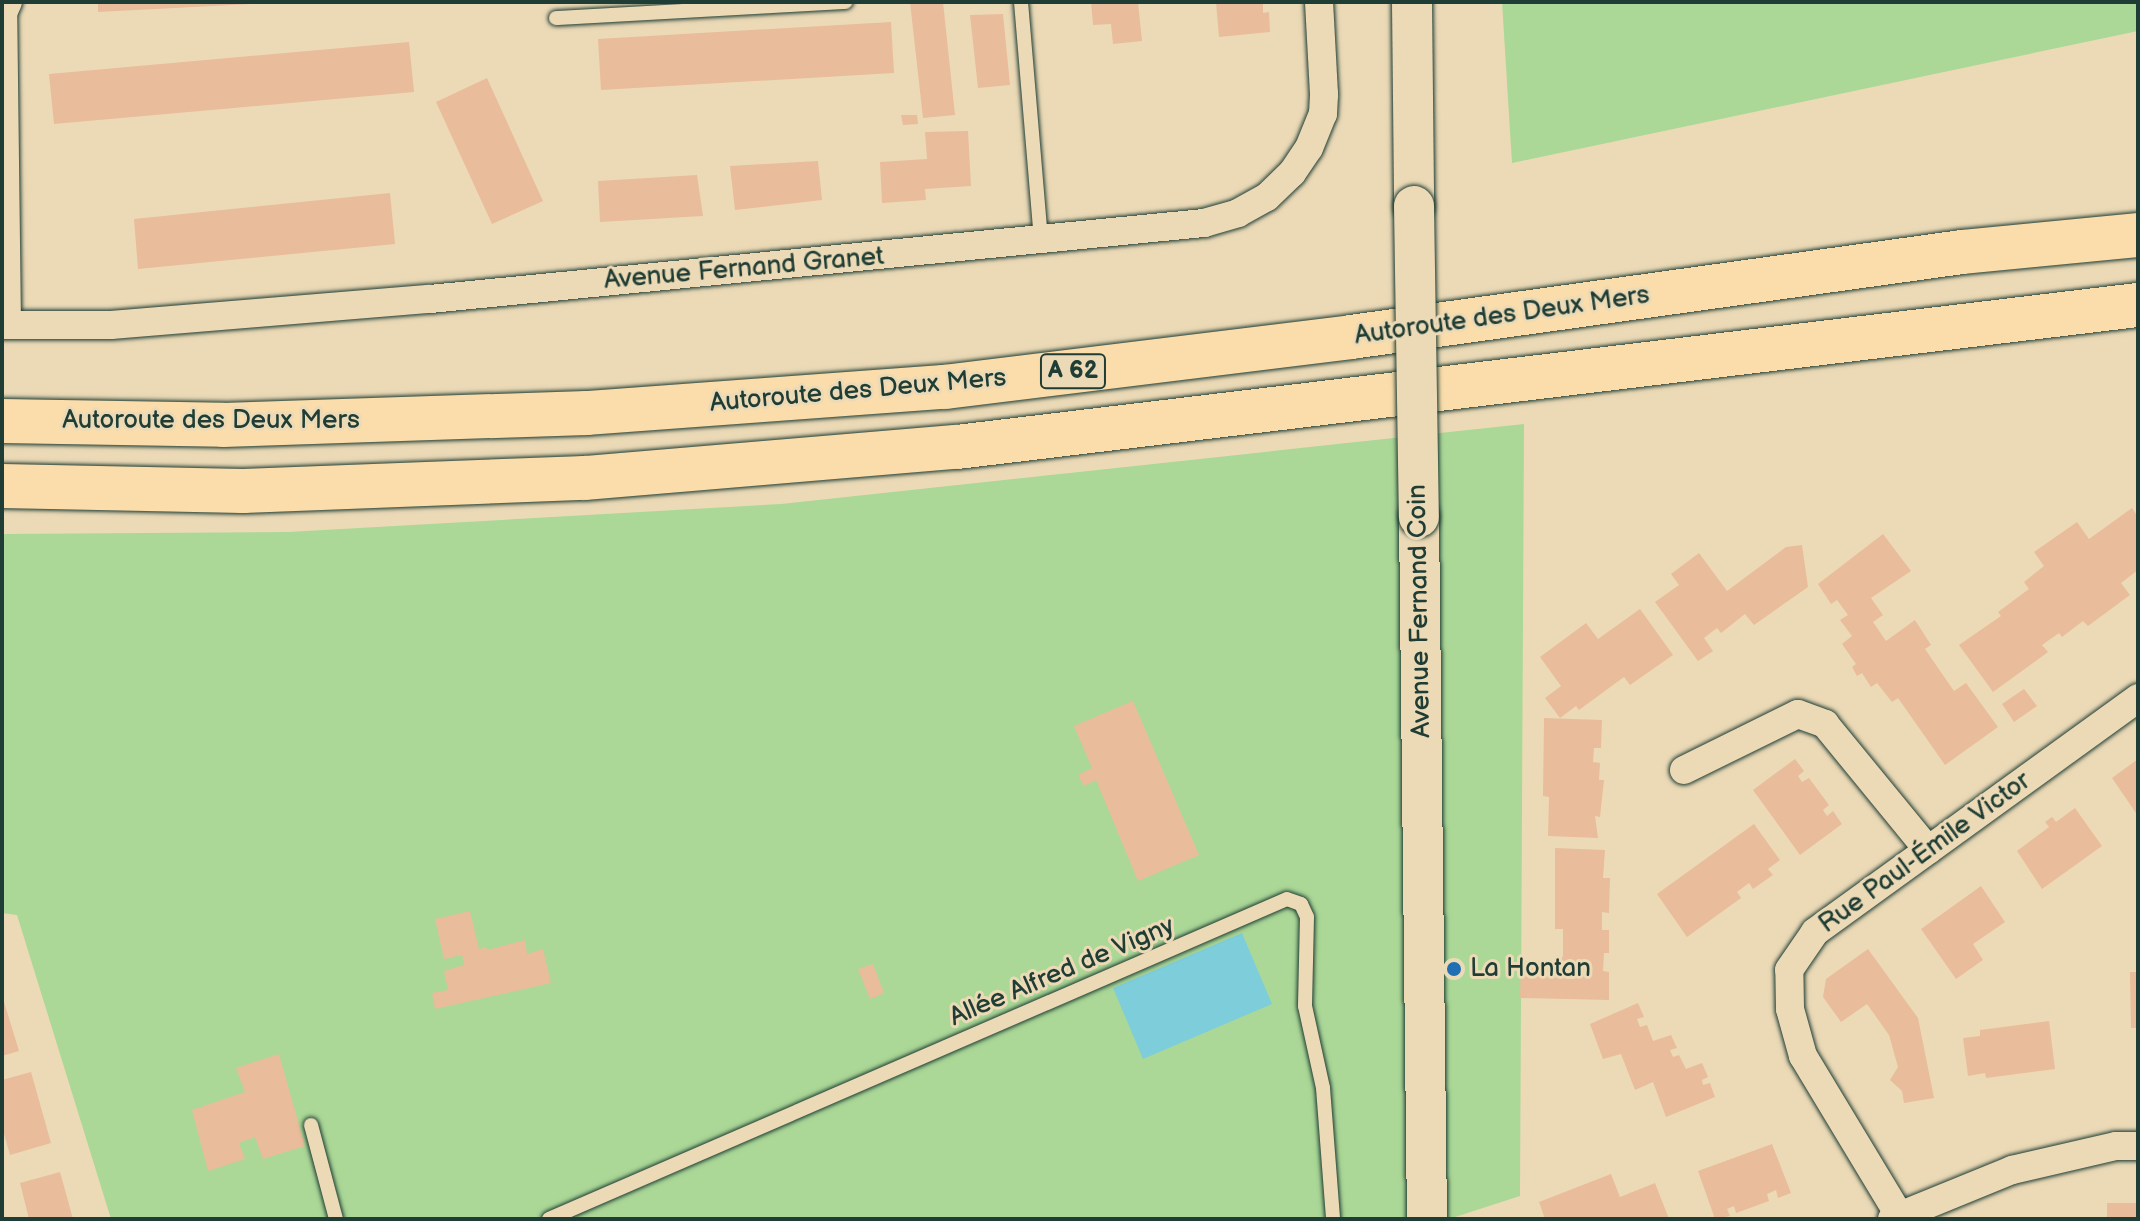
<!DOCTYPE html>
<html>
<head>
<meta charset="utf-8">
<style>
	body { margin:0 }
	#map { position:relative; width:2140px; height:1221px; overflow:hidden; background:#ecdab7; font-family:"Balsamiq Sans",sans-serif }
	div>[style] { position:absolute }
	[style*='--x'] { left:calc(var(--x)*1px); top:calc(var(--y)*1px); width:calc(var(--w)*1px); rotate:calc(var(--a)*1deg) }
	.green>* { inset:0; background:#abd897 }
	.water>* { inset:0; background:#7ecddb }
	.building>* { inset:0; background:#e9bc9b }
	.roads { filter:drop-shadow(0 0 2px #1f3d34) drop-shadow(0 0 2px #1f3d34) }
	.lane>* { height:14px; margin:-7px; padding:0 7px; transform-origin:7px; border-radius:7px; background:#ecdab7 }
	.street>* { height:28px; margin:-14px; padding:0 14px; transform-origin:14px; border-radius:14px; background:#ecdab7 }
	.secondary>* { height:40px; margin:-20px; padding:0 20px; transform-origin:20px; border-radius:20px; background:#ecdab7 }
	.highway>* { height:44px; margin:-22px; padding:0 22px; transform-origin:22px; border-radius:22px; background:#fbddab }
	.bridges { filter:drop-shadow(0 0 2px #1f3d34) drop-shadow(0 0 2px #1f3d34) }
	.secondary-bridge>* { height:40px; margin:-20px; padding:0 20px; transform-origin:20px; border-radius:20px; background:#ecdab7 }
	.dots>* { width:22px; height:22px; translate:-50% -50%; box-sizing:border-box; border:4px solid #ecdab7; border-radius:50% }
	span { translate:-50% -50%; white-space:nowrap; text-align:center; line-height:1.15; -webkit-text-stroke:6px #ecdab7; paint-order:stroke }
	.shield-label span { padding:2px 6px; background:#ecdab7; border:2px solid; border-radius:6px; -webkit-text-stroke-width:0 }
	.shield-label { font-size:24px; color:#1f3d34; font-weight:700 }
	.street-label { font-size:26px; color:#1f3d34 }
	.poi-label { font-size:26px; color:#1f3d34 }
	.left { translate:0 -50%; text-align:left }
	.frame { position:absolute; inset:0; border:4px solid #1f3d34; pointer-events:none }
</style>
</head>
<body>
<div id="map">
	<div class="green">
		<i style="clip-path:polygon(1502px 2px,2138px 2px,2138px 31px,1512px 163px)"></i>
		<i style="clip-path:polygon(1524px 424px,1520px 1196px,1449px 1219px,111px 1219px,17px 915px,2px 913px,2px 534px,288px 532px,781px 504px)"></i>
	</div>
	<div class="water">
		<i style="clip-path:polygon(1242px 933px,1272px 1004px,1143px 1059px,1113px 988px)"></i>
	</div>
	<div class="building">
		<i style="clip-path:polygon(98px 2px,250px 2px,251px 4px,98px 12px)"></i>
		<i style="clip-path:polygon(910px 2px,943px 2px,955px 115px,923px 118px)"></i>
		<i style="clip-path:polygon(1091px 2px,1138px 2px,1142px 41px,1113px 44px,1111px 24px,1093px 25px)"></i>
		<i style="clip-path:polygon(1216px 2px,1263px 2px,1263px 13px,1269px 12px,1270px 32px,1219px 37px)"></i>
		<i style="clip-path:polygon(1003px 14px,1010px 85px,978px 88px,970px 15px)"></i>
		<i style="clip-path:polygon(891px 22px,894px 73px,601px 90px,598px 39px)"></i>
		<i style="clip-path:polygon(409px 42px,414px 92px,54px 124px,49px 74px)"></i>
		<i style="clip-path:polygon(487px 78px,543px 201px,492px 224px,436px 102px)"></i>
		<i style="clip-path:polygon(901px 115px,917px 115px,918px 124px,903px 125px)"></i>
		<i style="clip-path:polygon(968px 131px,971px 186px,925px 189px,926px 200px,882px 203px,880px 162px,927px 159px,925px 132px)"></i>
		<i style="clip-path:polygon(818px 161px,822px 200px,735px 210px,730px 166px)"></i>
		<i style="clip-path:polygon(697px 175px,703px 216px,600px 222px,598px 181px)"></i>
		<i style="clip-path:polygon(390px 193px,395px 244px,138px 269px,134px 219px)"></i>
		<i style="clip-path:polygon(2132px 508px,2138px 517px,2138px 570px,2121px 583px,2130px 595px,2088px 626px,2083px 621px,2062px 637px,2059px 633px,2042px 645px,2048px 652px,1993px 692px,1959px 645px,2001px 616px,1998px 612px,2029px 589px,2024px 582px,2044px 566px,2034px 552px,2077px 522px,2089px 539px)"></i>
		<i style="clip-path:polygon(1883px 534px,1911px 571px,1871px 598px,1883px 615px,1873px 622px,1886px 641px,1915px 620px,1931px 645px,1925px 649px,1954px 691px,1966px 683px,1998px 727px,1945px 765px,1898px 698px,1892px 702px,1877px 683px,1871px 687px,1862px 673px,1857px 676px,1852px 667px,1856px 664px,1842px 644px,1852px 636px,1840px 620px,1848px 615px,1837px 600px,1831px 604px,1818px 584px)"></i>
		<i style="clip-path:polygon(1802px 545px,1808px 587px,1754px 625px,1745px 614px,1721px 633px,1717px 628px,1704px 638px,1713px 651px,1698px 661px,1655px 602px,1679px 585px,1671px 574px,1699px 553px,1727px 591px,1786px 547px)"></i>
		<i style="clip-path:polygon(1640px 609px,1673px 655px,1630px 685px,1624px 677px,1579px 710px,1576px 706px,1560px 718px,1545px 698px,1561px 686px,1540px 657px,1586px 623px,1598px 639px)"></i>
		<i style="clip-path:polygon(2024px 689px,2037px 706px,2014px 722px,2002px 704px)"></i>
		<i style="clip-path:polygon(1133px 701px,1199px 855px,1138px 881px,1096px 780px,1084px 786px,1078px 775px,1092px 768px,1074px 726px)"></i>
		<i style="clip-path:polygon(1544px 718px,1602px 720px,1601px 748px,1594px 748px,1593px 762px,1600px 763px,1599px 780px,1604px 780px,1600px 817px,1595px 816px,1598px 838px,1548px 836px,1549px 797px,1543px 796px)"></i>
		<i style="clip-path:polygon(1795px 759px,1804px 771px,1798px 776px,1802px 782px,1809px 778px,1829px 805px,1823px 810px,1827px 816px,1833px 811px,1842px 824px,1800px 855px,1753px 790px)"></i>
		<i style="clip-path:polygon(2138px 759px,2138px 816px,2112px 778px)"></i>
		<i style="clip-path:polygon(2075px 808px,2102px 846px,2042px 889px,2017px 851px,2049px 827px,2045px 822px,2052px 817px,2056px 822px)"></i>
		<i style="clip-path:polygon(1754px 824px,1780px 860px,1768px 869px,1773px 875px,1753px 889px,1749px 883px,1737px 892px,1741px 898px,1687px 937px,1657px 894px)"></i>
		<i style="clip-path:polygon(1555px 848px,1605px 850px,1603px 878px,1610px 878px,1609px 913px,1602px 912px,1602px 930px,1609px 930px,1609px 953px,1604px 953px,1603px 971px,1609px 972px,1609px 1000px,1520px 998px,1521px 961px,1560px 961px,1563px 956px,1563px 929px,1555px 929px)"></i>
		<i style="clip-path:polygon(1981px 886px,2005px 922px,1973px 944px,1983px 960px,1956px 979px,1921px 929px)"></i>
		<i style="clip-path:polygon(470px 911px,479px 949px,486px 947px,487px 950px,525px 940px,527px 954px,543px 949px,551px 983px,435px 1009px,432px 993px,448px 990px,444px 971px,464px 965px,462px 955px,444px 959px,435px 919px)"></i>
		<i style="clip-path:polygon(1868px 949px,1918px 1018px,1934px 1098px,1904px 1103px,1902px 1091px,1890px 1080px,1898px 1067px,1889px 1035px,1867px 1004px,1841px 1022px,1823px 997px,1826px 979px)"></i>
		<i style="clip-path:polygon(873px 964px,884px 993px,870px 999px,858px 969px)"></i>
		<i style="clip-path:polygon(2130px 972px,2138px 972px,2138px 1028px,2131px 1028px)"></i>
		<i style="clip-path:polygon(2px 995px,19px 1051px,2px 1056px)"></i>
		<i style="clip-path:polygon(1638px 1003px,1644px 1017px,1637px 1019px,1640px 1027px,1647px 1025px,1653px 1041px,1671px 1035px,1677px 1048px,1670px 1050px,1673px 1057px,1679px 1055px,1686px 1069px,1702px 1063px,1708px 1077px,1702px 1080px,1703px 1085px,1710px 1083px,1715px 1097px,1666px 1117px,1653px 1082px,1635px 1090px,1621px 1054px,1603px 1059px,1590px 1024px)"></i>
		<i style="clip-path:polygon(2049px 1021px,2055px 1069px,1986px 1078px,1985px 1073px,1968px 1076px,1963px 1038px,1980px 1036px,1980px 1030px)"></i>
		<i style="clip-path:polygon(279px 1054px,305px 1146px,263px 1159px,255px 1137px,239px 1143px,245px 1159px,208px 1171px,192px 1110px,245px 1092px,236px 1068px)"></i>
		<i style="clip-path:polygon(31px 1072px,51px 1143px,10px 1155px,2px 1127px,2px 1080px)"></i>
		<i style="clip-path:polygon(1772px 1144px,1791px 1193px,1778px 1198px,1776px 1190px,1767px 1194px,1769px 1201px,1736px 1213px,1734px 1206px,1727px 1209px,1730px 1216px,1715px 1219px,1698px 1171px)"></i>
		<i style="clip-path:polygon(60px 1172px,73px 1219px,29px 1219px,20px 1183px)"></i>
		<i style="clip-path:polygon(1611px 1174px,1620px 1197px,1655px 1183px,1669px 1219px,1545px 1219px,1539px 1202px)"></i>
		<i style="clip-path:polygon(2107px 1203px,2138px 1203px,2138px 1219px,2107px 1219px)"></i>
	</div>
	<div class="roads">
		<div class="lane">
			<i style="--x:1021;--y:2;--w:240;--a:85.2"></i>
			<i style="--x:556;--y:18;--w:290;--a:-3.2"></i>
			<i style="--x:311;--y:1125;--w:97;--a:75.1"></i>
			<i style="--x:549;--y:1219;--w:804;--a:-23.44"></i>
			<i style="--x:1287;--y:899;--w:15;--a:20"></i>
			<i style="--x:1301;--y:904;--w:14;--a:65"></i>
			<i style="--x:1307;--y:917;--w:89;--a:91.3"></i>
			<i style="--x:1305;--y:1006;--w:84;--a:77.6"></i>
			<i style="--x:1323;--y:1088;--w:131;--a:85.6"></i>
		</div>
		<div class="street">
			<i style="--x:2;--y:325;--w:109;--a:0"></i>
			<i style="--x:111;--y:325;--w:320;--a:-4.7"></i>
			<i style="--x:430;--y:299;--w:778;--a:-5.61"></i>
			<i style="--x:1204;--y:223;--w:35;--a:-16"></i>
			<i style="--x:1238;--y:213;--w:33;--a:-29"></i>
			<i style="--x:1267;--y:197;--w:35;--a:-44"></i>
			<i style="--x:1292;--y:173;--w:30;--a:-56"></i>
			<i style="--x:1309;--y:148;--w:37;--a:-68"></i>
			<i style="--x:1323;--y:114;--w:20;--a:-87"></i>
			<i style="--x:1324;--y:94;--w:92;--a:-93.1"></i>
			<i style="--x:7;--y:325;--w:312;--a:-90.7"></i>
			<i style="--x:3;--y:13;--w:12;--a:-66"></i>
			<i style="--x:1684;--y:770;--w:127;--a:-26.2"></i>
			<i style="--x:1798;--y:714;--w:29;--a:20"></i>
			<i style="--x:1825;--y:724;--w:163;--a:50.7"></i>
			<i style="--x:1899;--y:1215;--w:186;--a:-121.1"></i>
			<i style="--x:1803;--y:1056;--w:49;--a:-105.5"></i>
			<i style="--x:1790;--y:1009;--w:39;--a:-91"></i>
			<i style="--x:1789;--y:970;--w:46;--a:-55.6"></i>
			<i style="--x:1815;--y:932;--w:399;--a:-35.9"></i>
			<i style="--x:1892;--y:1219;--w:130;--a:-22.2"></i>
			<i style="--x:2012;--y:1170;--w:107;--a:-13"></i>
			<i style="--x:2116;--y:1146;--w:22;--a:0"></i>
		</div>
		<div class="secondary">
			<i style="--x:1412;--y:2;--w:204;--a:89.4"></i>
			<i style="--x:1419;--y:517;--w:702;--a:89.35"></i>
		</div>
		<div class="highway">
			<i style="--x:2;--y:421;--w:221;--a:1"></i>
			<i style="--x:223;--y:425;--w:364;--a:-1.9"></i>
			<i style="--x:587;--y:413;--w:359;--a:-4.2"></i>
			<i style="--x:945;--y:387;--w:409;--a:-7"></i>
			<i style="--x:1351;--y:337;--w:617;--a:-7.92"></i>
			<i style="--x:1962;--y:252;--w:177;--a:-5.5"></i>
			<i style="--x:2;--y:486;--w:241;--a:1.2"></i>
			<i style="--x:243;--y:491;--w:342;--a:-2.2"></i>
			<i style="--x:585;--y:478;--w:373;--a:-4.8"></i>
			<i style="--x:957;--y:447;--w:1190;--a:-6.86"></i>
		</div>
	</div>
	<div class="bridges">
		<div class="secondary-bridge">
			<i style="--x:1414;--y:206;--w:311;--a:89.1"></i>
		</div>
	</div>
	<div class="dots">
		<i style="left:1454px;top:969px;background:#1f6fb2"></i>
	</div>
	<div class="shield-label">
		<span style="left:1073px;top:371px">A 62</span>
	</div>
	<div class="street-label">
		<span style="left:744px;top:269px;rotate:-5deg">Avenue Fernand Granet</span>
		<span style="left:1502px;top:316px;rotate:-8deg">Autoroute des Deux Mers</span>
		<span style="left:858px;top:391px;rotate:-5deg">Autoroute des Deux Mers</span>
		<span style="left:211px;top:421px">Autoroute des Deux Mers</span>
		<span style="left:1420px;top:611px;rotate:-91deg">Avenue Fernand Coin</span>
		<span style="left:1925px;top:853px;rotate:-36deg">Rue Paul-Émile Victor</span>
		<span style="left:1062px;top:972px;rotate:-23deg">Allée Alfred de Vigny</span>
	</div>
	<div class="poi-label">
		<span class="left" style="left:1470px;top:969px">La Hontan</span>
	</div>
	<div class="frame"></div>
</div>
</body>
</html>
